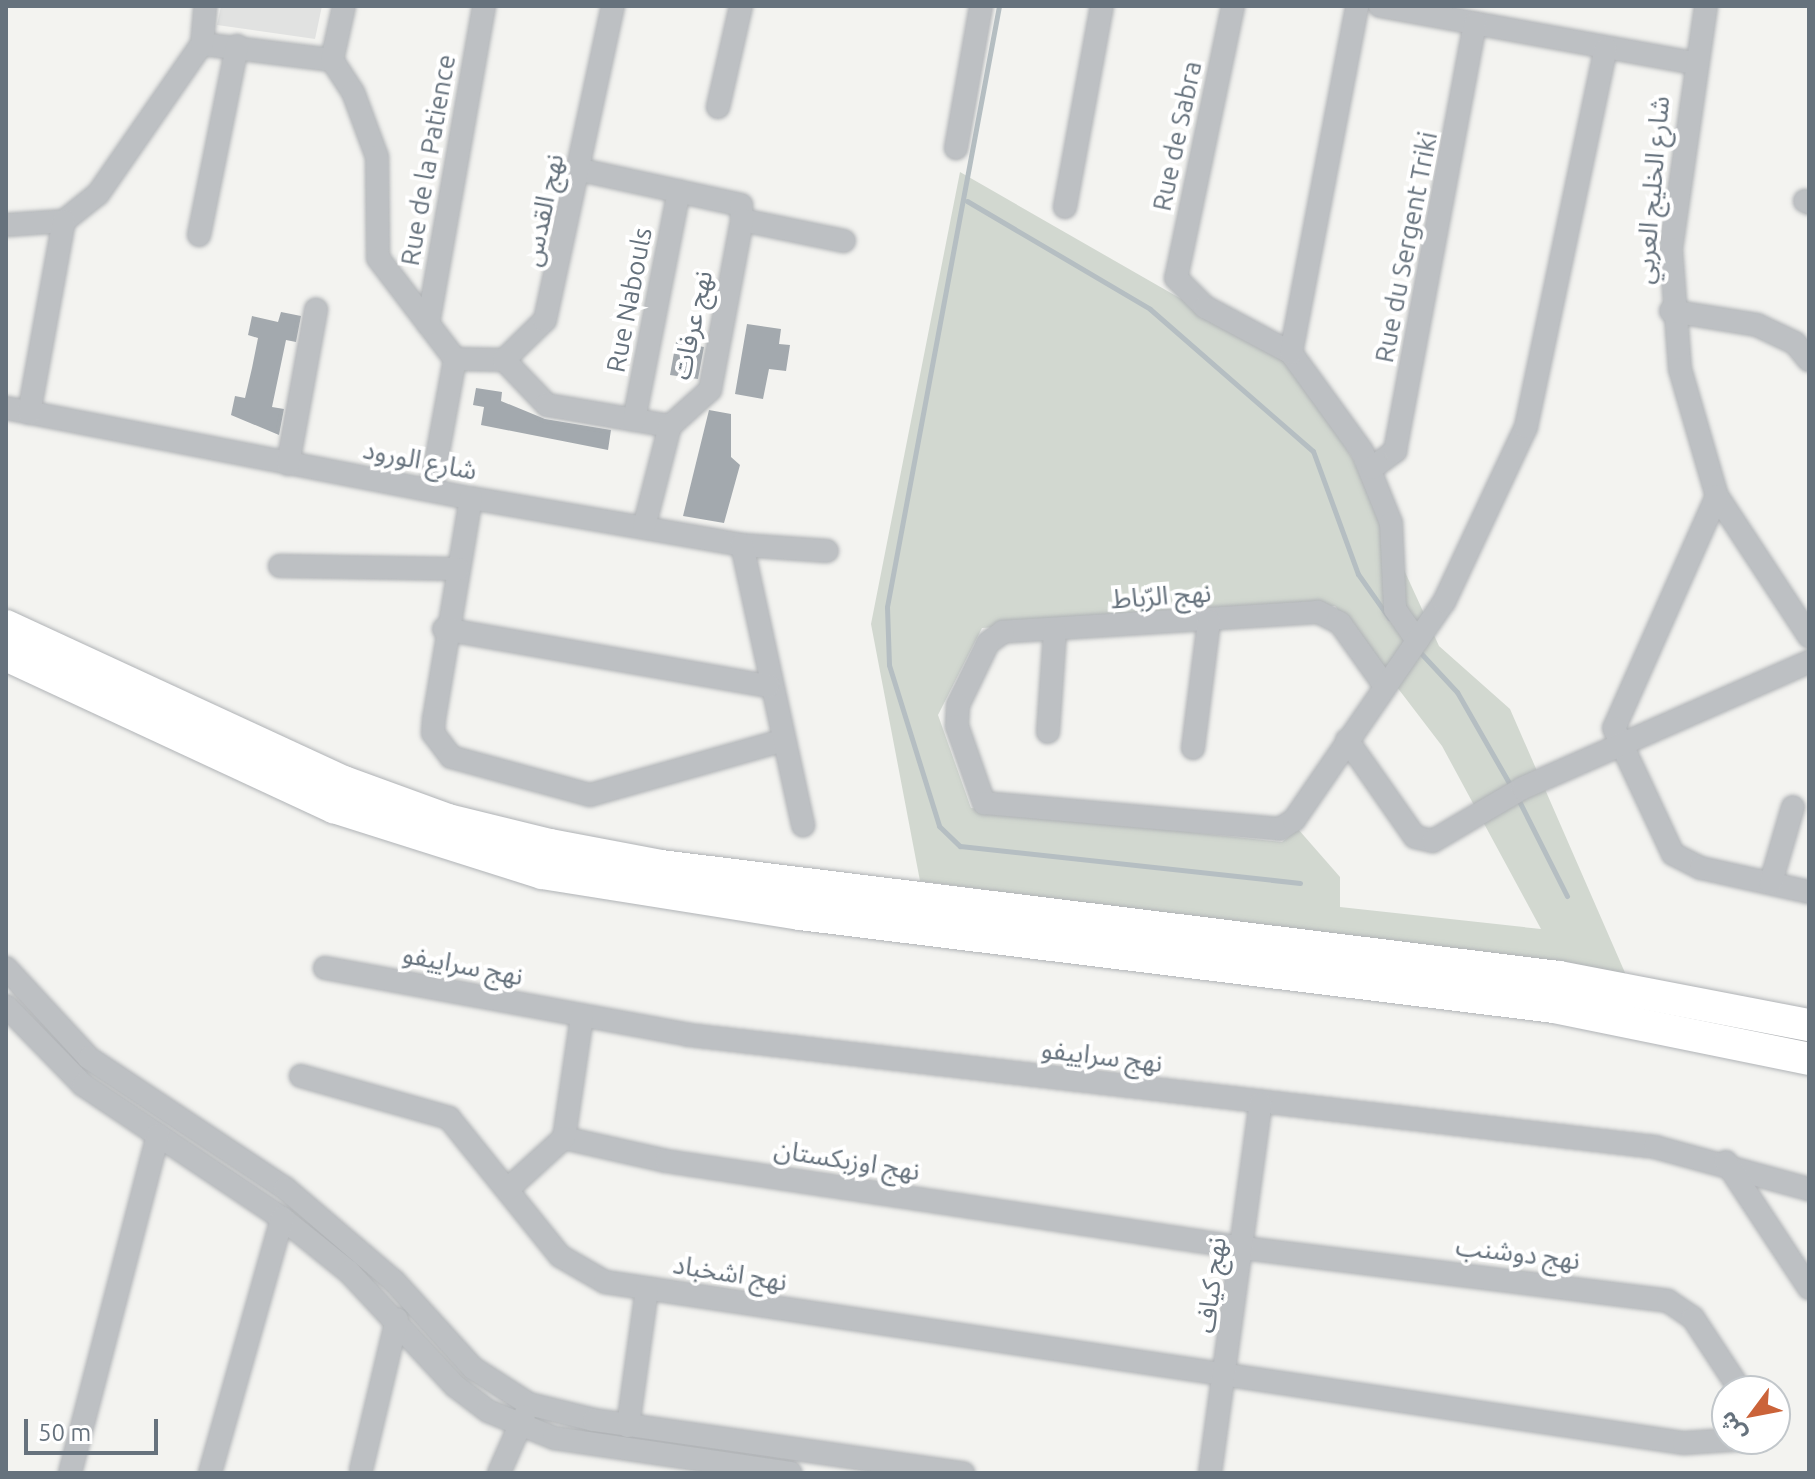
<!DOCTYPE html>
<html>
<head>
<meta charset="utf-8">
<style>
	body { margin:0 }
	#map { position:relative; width:1815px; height:1479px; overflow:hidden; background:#f3f3f0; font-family:Ubuntu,"Noto Sans Arabic",sans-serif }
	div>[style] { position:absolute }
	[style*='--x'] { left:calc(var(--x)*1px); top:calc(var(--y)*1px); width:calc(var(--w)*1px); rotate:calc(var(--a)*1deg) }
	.built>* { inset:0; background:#e1e2e1 }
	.green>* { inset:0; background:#d2d8d0 }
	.stream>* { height:5px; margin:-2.5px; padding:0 2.5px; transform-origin:2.5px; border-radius:2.5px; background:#b5bec2 }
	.building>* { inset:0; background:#a3a9ae }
	.roads { filter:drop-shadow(0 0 2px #b0b3b6) drop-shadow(0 0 2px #b0b3b6) }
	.minor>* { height:22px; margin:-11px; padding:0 11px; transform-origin:11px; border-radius:11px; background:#bdc0c3 }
	.highway>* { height:32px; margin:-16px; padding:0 16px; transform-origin:16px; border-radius:16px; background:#fff }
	span { translate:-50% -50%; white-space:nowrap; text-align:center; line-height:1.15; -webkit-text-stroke:8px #fff; paint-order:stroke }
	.street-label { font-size:26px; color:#66727d }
	.frame { position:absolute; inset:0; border:8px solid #66727d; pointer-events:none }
	.north { position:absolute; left:1711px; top:1375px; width:80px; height:80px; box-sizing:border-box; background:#fff; border:2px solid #c2c7cb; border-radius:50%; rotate:238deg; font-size:22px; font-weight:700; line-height:32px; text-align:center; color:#66727d }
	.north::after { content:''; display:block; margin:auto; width:28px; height:36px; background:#cb6339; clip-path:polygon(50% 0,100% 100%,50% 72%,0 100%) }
	.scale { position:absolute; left:24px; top:1419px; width:134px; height:36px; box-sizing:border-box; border:4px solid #66727d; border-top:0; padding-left:10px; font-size:24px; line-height:28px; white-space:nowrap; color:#66727d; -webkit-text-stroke:6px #fff; paint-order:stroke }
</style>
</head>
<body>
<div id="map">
	<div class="built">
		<i style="clip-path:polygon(221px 6px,322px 6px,315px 39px,217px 25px)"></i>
	</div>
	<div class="green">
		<i style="clip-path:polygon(evenodd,960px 172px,1291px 362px,1353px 459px,1439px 646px,1510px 709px,1626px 975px,920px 881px,871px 624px,960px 172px,1335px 606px,1442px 746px,1541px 929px,1340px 907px,1340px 877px,1298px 829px,1282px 842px,971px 808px,938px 715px,982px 628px,1335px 606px)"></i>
	</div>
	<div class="stream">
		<i style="--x:999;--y:6;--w:611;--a:100.56"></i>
		<i style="--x:887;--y:607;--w:58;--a:88"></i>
		<i style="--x:889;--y:665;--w:169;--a:72.7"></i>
		<i style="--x:939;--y:826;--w:29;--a:44"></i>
		<i style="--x:960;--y:846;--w:342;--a:6.2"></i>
		<i style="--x:967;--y:201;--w:212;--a:30.5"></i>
		<i style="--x:1150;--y:309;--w:216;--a:41.1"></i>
		<i style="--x:1313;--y:451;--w:131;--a:69.9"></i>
		<i style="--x:1358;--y:574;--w:54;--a:54.8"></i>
		<i style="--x:1417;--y:649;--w:59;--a:47.1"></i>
		<i style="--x:1457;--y:692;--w:111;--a:60.2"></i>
		<i style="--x:1517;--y:797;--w:111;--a:63.2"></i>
	</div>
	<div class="building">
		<i style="clip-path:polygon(281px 312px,301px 316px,296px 342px,286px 340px,272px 407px,284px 409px,279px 435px,231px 415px,235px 396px,245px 398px,252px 368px,258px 338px,248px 335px,252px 316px,278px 322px)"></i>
		<i style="clip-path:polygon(747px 324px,781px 329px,779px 344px,790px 345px,786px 371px,769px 369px,763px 399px,735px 394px)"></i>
		<i style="clip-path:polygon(676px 342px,704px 347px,698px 379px,670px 375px)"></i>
		<i style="clip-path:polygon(476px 388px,502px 392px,501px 401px,545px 419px,611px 430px,608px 450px,481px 425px,484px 407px,473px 405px)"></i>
		<i style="clip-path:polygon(709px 410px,731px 414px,731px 457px,740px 465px,724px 523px,683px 516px)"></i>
	</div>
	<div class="roads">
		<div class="minor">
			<i style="--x:1233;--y:6;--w:278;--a:101.8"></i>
			<i style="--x:1176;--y:278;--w:41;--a:45"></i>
			<i style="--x:1205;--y:307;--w:98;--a:28.1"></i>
			<i style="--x:1291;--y:353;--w:121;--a:54.1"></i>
			<i style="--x:1362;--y:451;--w:78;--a:68.1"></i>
			<i style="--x:1391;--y:523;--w:86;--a:87.3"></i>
			<i style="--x:1395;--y:609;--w:39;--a:55"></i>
			<i style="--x:1380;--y:6;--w:319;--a:10.3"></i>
			<i style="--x:1706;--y:6;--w:246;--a:98.2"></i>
			<i style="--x:1671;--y:249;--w:120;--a:85.7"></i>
			<i style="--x:1680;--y:369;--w:132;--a:73.8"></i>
			<i style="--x:1717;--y:496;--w:168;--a:56.7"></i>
			<i style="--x:202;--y:44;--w:131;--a:7"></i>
			<i style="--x:332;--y:60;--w:38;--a:57"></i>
			<i style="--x:353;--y:92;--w:69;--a:69.7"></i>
			<i style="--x:377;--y:157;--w:101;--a:89.4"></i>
			<i style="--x:378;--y:258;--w:127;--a:52.7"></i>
			<i style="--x:455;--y:359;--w:133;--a:100.4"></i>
			<i style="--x:332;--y:60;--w:55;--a:-77.5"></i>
			<i style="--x:718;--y:107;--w:104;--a:-77.2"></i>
			<i style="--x:956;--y:148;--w:144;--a:-80"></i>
			<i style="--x:581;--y:170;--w:164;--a:12.3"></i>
			<i style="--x:741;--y:205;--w:15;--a:86"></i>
			<i style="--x:742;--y:220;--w:104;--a:11.6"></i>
			<i style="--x:1805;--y:201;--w:4;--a:27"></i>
			<i style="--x:1065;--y:207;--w:204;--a:-79.6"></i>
			<i style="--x:6;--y:225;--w:58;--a:-3.9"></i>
			<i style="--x:64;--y:221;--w:43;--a:-38.5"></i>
			<i style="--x:98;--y:194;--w:183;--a:-55.3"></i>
			<i style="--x:202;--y:44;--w:38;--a:-85"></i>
			<i style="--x:199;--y:235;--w:193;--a:-78.6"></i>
			<i style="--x:1671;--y:311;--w:87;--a:9.2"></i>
			<i style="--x:1757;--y:325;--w:42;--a:25.3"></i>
			<i style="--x:1795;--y:343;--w:22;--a:51"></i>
			<i style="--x:428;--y:324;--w:323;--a:-80"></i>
			<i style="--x:1291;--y:353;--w:353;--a:-79.2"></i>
			<i style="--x:455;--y:359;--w:49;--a:1.2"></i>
			<i style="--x:504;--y:360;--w:57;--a:-44.3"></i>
			<i style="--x:545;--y:320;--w:321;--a:-77.8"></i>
			<i style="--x:504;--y:360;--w:62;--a:46.3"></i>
			<i style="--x:547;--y:405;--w:125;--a:9.7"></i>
			<i style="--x:6;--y:408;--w:474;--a:11"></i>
			<i style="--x:471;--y:498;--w:275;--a:9.8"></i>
			<i style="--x:742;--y:545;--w:85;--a:4"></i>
			<i style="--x:29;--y:413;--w:195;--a:-79.7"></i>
			<i style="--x:634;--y:420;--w:233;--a:-78.9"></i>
			<i style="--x:670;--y:426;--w:54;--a:-42"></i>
			<i style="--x:710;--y:390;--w:173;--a:-79.3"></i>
			<i style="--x:288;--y:464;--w:157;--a:-79.7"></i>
			<i style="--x:1372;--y:468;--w:29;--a:-36"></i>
			<i style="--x:1395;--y:451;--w:435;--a:-79.4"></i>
			<i style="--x:1717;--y:496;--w:254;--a:113.9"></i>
			<i style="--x:1614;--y:728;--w:139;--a:64.9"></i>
			<i style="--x:1673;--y:854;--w:31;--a:27"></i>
			<i style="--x:1701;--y:868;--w:111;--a:12.5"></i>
			<i style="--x:471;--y:498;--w:223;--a:99.5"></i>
			<i style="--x:434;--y:718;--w:15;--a:94"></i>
			<i style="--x:433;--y:733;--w:30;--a:53"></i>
			<i style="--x:451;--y:757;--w:144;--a:15.3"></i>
			<i style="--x:590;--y:795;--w:202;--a:-15.8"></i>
			<i style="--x:644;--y:527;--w:104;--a:-75.6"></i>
			<i style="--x:742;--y:545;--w:287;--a:77.7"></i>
			<i style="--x:280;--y:566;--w:178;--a:1"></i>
			<i style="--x:444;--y:629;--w:329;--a:10"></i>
			<i style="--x:1385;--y:686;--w:77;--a:-125.5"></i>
			<i style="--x:1340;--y:623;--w:25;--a:-153"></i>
			<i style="--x:1318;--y:612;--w:316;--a:176.4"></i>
			<i style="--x:1003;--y:632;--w:19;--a:144"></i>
			<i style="--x:988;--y:643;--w:69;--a:115.8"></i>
			<i style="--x:958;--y:705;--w:21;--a:93"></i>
			<i style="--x:957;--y:726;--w:82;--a:70.7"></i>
			<i style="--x:984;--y:803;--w:297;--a:5"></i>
			<i style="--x:1280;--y:829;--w:17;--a:-33"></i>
			<i style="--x:1294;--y:820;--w:265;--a:-55.5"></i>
			<i style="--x:1444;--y:602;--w:193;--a:-64.9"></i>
			<i style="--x:1526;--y:427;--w:386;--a:-78.1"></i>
			<i style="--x:1048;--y:732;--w:101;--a:-86"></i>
			<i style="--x:1347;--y:740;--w:118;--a:55"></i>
			<i style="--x:1415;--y:837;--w:18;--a:13"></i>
			<i style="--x:1433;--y:841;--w:104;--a:-30.5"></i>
			<i style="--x:1523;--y:788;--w:313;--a:-23.8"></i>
			<i style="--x:1193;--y:748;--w:128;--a:-82.8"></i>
			<i style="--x:1771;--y:882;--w:78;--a:-73.7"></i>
			<i style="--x:6;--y:968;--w:122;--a:47.3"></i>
			<i style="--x:89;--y:1058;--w:235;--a:33.6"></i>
			<i style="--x:285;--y:1188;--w:143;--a:40.5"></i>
			<i style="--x:394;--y:1281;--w:118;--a:47.8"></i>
			<i style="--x:473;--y:1368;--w:67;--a:32.7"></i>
			<i style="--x:529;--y:1404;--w:67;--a:13.8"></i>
			<i style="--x:594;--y:1420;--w:373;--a:8.2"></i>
			<i style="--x:325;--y:968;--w:370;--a:10.4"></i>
			<i style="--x:689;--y:1035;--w:972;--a:6.61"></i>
			<i style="--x:1655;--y:1147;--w:160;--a:15.3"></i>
			<i style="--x:6;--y:1006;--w:110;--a:45.7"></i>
			<i style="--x:83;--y:1085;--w:239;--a:33.8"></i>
			<i style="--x:282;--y:1218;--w:86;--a:38.9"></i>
			<i style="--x:349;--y:1272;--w:156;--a:47.1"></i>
			<i style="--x:455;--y:1386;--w:41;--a:37.1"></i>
			<i style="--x:488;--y:1411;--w:71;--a:22.2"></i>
			<i style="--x:554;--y:1438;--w:239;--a:8.4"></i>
			<i style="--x:301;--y:1076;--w:154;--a:15.8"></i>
			<i style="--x:449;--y:1118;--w:177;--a:51.2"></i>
			<i style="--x:560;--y:1256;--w:52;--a:30"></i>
			<i style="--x:605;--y:1282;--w:1091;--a:8.49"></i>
			<i style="--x:1684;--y:1443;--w:62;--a:-3.7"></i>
			<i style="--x:564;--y:1138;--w:105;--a:12.7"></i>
			<i style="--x:666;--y:1161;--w:585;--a:8.56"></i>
			<i style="--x:1244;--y:1248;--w:427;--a:7.1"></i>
			<i style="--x:1668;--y:1301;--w:30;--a:34"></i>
			<i style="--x:1693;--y:1318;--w:87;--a:56.7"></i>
			<i style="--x:564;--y:1138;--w:123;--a:-81.6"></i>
			<i style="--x:1726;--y:1162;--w:151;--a:56.6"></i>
			<i style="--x:509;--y:1188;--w:74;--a:-42.3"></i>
			<i style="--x:628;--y:1426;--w:138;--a:-82.1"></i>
			<i style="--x:361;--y:1470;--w:155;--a:-76.6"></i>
			<i style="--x:70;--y:1473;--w:349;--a:-75.4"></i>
			<i style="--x:210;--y:1473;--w:265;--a:-74.2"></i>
			<i style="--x:499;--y:1473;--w:62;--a:-66.3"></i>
			<i style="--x:1210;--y:1473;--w:373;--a:-82.2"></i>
		</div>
		<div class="highway">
			<i style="--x:6;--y:626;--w:372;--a:24.8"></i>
			<i style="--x:344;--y:782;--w:111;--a:20.1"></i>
			<i style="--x:448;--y:820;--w:105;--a:13.8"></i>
			<i style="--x:550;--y:845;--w:113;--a:10.7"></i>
			<i style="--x:661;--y:866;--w:905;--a:7.05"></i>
			<i style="--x:1559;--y:977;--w:255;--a:10.9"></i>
			<i style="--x:6;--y:655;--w:362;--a:24.9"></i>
			<i style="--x:334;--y:807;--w:218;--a:17.6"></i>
			<i style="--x:542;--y:873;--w:261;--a:9"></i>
			<i style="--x:800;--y:914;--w:760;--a:7.03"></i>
			<i style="--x:1554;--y:1007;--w:260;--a:11.5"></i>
		</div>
	</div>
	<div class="street-label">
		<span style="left:1177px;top:136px;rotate:-78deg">Rue de Sabra</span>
		<span style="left:428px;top:160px;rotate:-80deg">Rue de la Patience</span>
		<span style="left:1652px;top:190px;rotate:-85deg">شارع الخليج العربي</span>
		<span style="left:543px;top:210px;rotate:-78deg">نهج القدس</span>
		<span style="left:1406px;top:247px;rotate:-79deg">Rue du Sergent Triki</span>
		<span style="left:629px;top:300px;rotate:-79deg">Rue Nabouls</span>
		<span style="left:692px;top:325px;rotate:-78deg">نهج عرفات</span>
		<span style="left:420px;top:460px;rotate:11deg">شارع الورود</span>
		<span style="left:1161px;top:596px;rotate:-4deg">نهج الرّباط</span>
		<span style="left:463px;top:965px;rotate:11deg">نهج سراييفو</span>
		<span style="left:1102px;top:1056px;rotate:7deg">نهج سراييفو</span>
		<span style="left:847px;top:1160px;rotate:9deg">نهج اوزبكستان</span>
		<span style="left:1518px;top:1253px;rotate:7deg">نهج دوشنب</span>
		<span style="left:730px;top:1273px;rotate:9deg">نهج اشخباد</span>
		<span style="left:1211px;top:1285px;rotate:-83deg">نهج كياف</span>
	</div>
	<div class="frame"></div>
	<div class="north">ش</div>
	<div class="scale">50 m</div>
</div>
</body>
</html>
